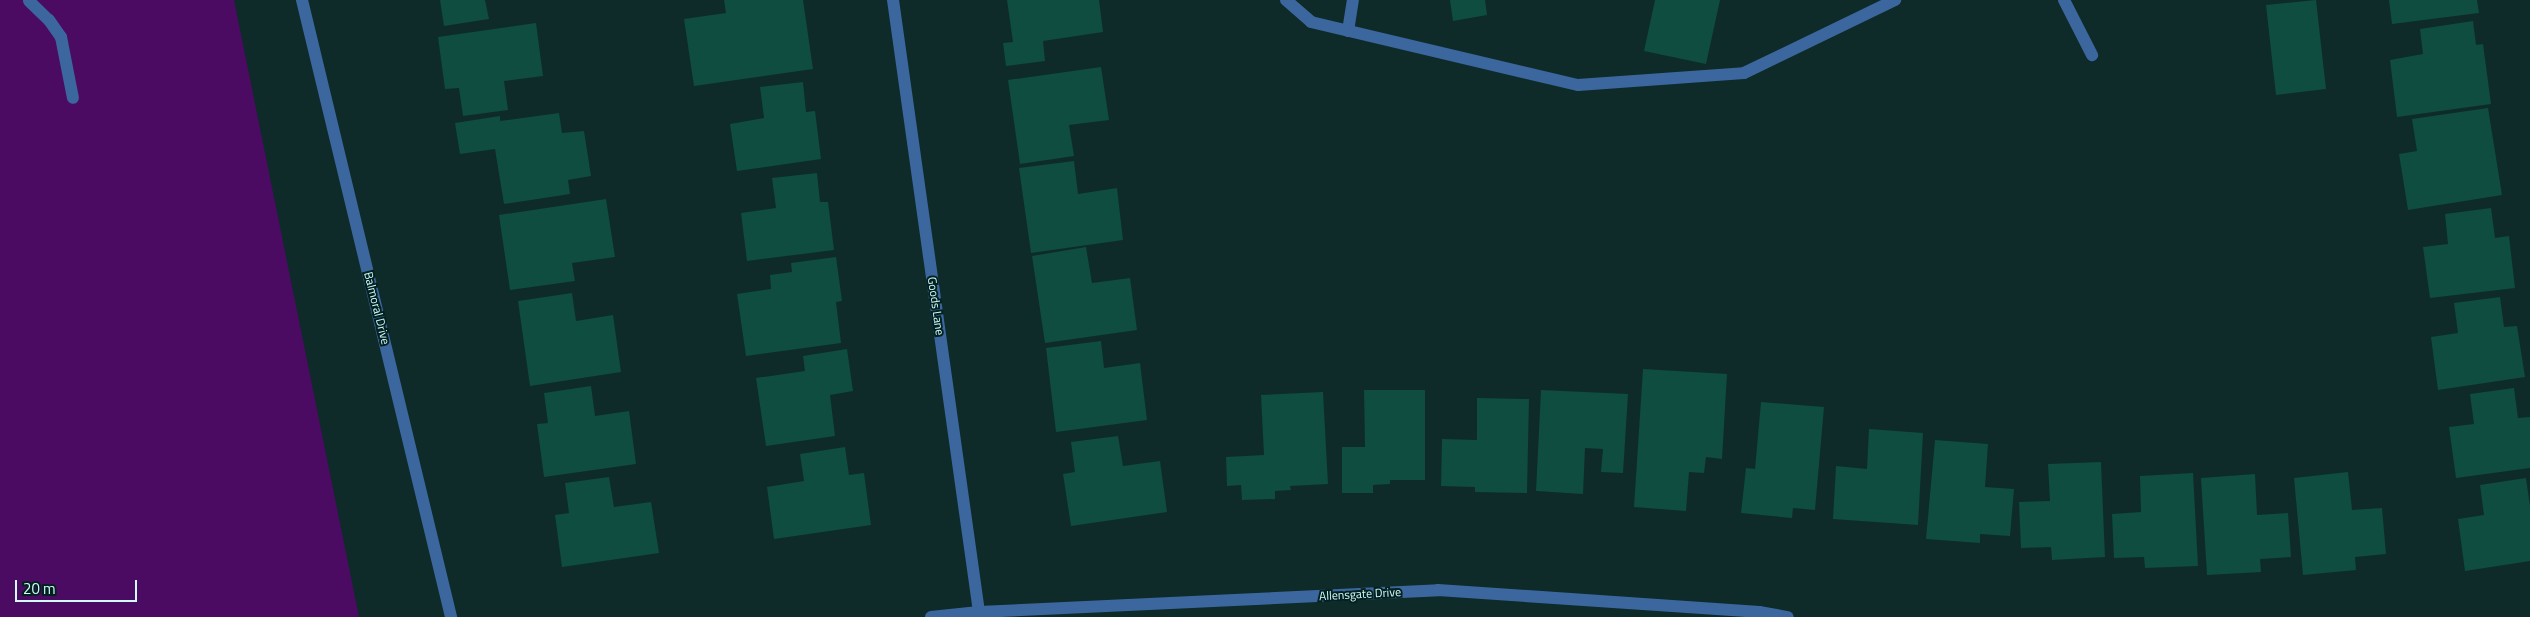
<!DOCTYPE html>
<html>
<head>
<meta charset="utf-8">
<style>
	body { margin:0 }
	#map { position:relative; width:2530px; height:617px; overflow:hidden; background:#0e2b2a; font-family:"Titillium Web",sans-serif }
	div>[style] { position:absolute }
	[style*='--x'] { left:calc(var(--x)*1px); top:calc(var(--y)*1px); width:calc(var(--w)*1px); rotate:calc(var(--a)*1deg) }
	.green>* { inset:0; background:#4b0b62 }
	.building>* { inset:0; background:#0e4d40 }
	.minor>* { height:12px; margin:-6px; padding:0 6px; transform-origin:6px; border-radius:6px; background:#3b679e }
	span { translate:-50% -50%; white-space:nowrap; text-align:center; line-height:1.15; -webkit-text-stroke:4px #042121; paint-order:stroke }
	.street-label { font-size:12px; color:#d1fbfa }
	.scale { position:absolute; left:15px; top:580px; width:122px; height:22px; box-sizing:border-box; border:2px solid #d1fbfa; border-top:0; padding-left:6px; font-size:15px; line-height:18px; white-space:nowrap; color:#d1fbfa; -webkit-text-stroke:4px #042121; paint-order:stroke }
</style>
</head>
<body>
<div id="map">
	<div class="green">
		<i style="clip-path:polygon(0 0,234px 0,359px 617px,0 617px)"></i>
	</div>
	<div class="building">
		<i style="clip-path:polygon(440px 0,485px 0,489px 19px,444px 26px)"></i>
		<i style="clip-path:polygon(724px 0,803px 0,813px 69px,694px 86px,684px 19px,726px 13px)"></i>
		<i style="clip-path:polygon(1007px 0,1099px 0,1103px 32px,1043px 41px,1045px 61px,1006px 66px,1003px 43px,1013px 42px)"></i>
		<i style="clip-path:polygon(1450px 0,1485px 0,1487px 15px,1453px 21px)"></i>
		<i style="clip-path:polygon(1655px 0,1720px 0,1706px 64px,1644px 51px)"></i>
		<i style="clip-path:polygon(2316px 0,2326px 89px,2276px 95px,2266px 5px)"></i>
		<i style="clip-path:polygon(2389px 0,2477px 0,2479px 13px,2392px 24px)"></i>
		<i style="clip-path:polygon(2473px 21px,2476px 45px,2483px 44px,2491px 104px,2397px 117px,2390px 60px,2423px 54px,2420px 29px)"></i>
		<i style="clip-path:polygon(536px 23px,543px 76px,504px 81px,508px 110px,463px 116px,459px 88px,445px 89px,438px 37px)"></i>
		<i style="clip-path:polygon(1101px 67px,1109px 120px,1069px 125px,1074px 156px,1020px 164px,1008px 80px)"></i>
		<i style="clip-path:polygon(803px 82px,806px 112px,815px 111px,821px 159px,737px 171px,730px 124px,764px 118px,760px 87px)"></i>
		<i style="clip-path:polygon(2488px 108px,2502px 195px,2408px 210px,2399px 154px,2417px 151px,2412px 119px)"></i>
		<i style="clip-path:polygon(559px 113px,562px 133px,584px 131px,591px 176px,568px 180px,570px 194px,504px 204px,495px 149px,460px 154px,455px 123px,500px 116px,500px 121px)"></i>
		<i style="clip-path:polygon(1074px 161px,1078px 194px,1117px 188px,1123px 240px,1031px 253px,1019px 168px)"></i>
		<i style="clip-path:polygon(817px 173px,820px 202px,828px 202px,834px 250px,747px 261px,741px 213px,776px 208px,772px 178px)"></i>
		<i style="clip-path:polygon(606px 199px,615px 257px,572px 263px,575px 281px,510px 290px,499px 215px)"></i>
		<i style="clip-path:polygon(2491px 208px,2495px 238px,2509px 236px,2515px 288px,2430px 298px,2423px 247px,2448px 244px,2445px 214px)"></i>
		<i style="clip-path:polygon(1086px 247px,1092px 283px,1130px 278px,1137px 330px,1045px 343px,1032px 256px)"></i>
		<i style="clip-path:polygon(836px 257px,842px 301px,836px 302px,841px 343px,746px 356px,737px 294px,771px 289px,770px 275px,792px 272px,791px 263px)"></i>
		<i style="clip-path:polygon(572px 293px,576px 321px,613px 315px,621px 372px,530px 386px,518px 301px)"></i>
		<i style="clip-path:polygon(2500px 297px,2504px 327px,2517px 326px,2525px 377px,2438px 390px,2431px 337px,2458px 333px,2454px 303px)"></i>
		<i style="clip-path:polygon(1101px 341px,1104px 368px,1140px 363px,1147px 420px,1056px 432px,1046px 348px)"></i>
		<i style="clip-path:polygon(847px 349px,853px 391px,830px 395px,835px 436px,766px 446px,756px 378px,805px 371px,803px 356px)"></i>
		<i style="clip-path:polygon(1643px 369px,1727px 374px,1722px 459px,1706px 457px,1704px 473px,1689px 472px,1686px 511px,1634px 507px)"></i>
		<i style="clip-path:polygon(591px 386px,595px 416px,629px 411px,636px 464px,544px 477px,537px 424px,548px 423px,544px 393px)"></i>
		<i style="clip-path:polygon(2514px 388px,2518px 418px,2530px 417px,2530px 468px,2456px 478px,2449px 427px,2474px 424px,2470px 394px)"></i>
		<i style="clip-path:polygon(1364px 390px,1425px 390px,1425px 480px,1390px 480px,1390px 484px,1373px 485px,1373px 493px,1342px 493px,1342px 447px,1365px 447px)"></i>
		<i style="clip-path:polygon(1541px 390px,1628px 394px,1623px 473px,1601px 472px,1603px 449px,1585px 448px,1583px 494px,1536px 491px)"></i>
		<i style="clip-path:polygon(1323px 392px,1328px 484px,1290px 486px,1291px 490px,1275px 491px,1275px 499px,1242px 500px,1241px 485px,1227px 486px,1226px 457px,1264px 455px,1261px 395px)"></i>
		<i style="clip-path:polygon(1477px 398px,1529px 399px,1527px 493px,1475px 492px,1475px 487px,1441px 486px,1442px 439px,1477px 440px)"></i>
		<i style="clip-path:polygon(1761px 402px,1824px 407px,1815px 510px,1793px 508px,1792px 518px,1741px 513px,1746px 468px,1755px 469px)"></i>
		<i style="clip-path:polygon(1869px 429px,1923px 433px,1918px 525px,1833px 519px,1836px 466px,1867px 469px)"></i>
		<i style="clip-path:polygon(1118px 436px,1123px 466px,1160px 461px,1167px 512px,1071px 526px,1063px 474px,1075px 472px,1071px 442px)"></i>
		<i style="clip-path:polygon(1935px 440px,1988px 444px,1985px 487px,2014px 489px,2010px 536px,1980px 534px,1980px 543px,1926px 539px)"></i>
		<i style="clip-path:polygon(845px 447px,849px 475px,864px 473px,871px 525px,774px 539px,767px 487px,804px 481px,800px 454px)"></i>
		<i style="clip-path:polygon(2101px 462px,2105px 557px,2052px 560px,2051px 547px,2021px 548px,2019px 502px,2050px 501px,2048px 464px)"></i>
		<i style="clip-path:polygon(2348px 472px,2352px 510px,2382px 508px,2386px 554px,2355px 557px,2356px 570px,2303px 575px,2294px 478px)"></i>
		<i style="clip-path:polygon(2193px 473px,2198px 566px,2145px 568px,2144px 557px,2114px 558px,2112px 514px,2141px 512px,2140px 476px)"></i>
		<i style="clip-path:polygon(2255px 474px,2257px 515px,2288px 513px,2291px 557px,2260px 559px,2261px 572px,2207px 575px,2201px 478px)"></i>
		<i style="clip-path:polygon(609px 477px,614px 507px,651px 502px,659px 553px,562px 567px,555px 515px,569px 513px,565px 483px)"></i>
		<i style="clip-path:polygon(2526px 478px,2530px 506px,2530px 561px,2465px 571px,2458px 519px,2484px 515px,2480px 485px)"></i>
	</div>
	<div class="minor">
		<i style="--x:302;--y:0;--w:635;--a:76.42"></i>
		<i style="--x:893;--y:0;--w:618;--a:82"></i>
		<i style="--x:1286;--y:0;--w:33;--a:41"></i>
		<i style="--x:1311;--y:22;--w:274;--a:13.3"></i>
		<i style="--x:1578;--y:85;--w:166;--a:-4.1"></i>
		<i style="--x:1744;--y:73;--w:168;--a:-25.8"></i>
		<i style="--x:2064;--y:0;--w:62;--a:63"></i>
		<i style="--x:29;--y:1;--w:28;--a:44"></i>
		<i style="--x:49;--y:20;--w:21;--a:55"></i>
		<i style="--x:61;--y:37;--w:62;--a:78.9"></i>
		<i style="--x:1348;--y:31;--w:31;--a:-81"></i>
		<i style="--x:931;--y:617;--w:48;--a:-5.9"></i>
		<i style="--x:979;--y:612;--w:460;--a:-2.7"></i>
		<i style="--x:1438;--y:590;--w:322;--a:3.9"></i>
		<i style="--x:1759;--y:612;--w:29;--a:10"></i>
	</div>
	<div class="street-label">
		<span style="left:936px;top:306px;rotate:82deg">Goods Lane</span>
		<span style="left:377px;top:308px;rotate:76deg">Balmoral Drive</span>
		<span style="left:1360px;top:594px;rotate:-3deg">Allensgate Drive</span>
	</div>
	<div class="scale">20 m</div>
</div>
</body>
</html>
